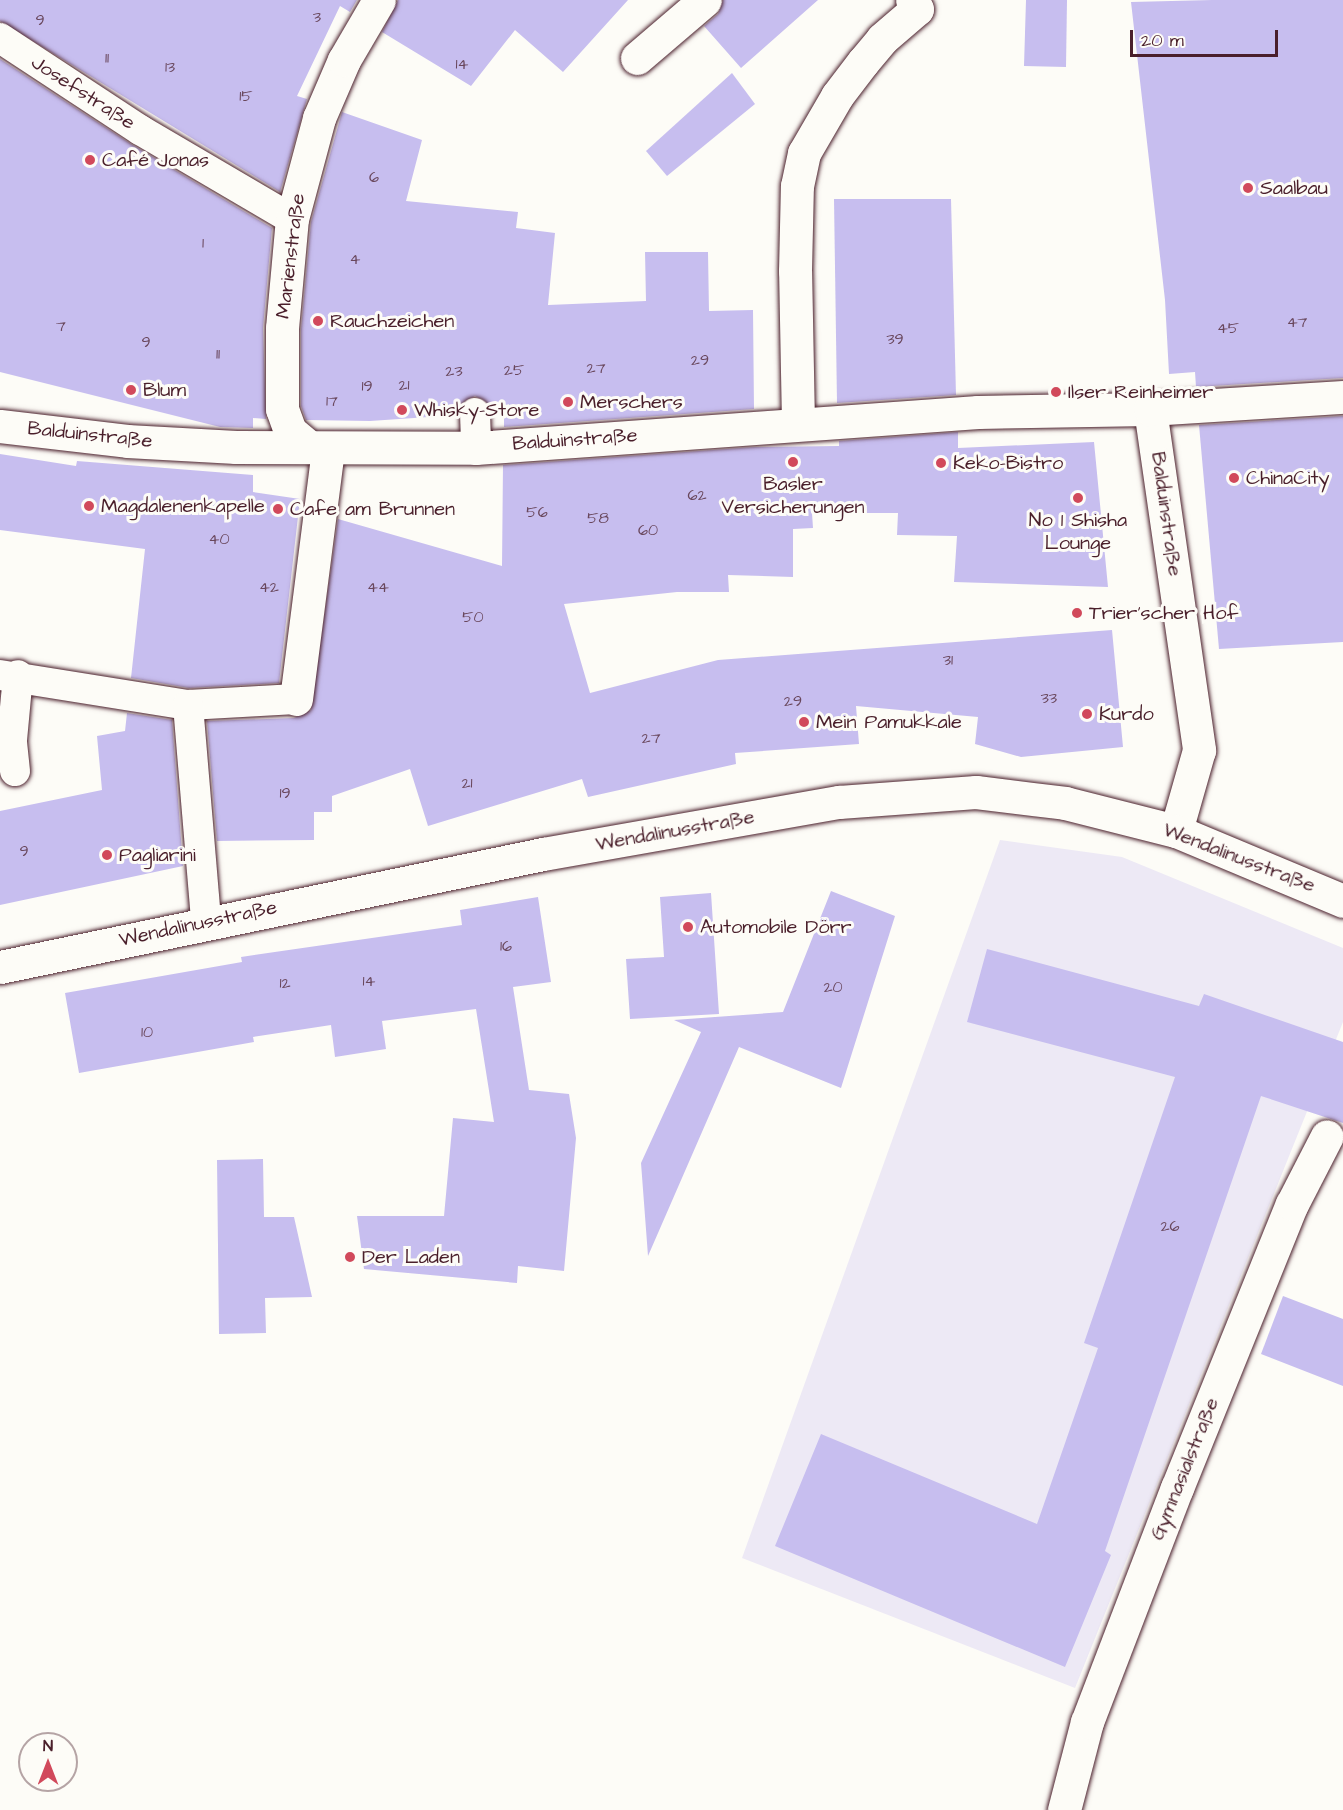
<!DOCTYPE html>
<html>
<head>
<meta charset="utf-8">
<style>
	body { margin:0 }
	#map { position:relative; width:1343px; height:1810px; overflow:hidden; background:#fdfcf7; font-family:"Architects Daughter",sans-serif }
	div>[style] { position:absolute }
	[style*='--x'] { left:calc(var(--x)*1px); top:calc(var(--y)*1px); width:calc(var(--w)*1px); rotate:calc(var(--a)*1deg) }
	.built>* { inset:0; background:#ede9f5 }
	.building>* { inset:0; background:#c7beef }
	.roads { filter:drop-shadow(0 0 2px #4a1f2b) drop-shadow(0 0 2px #4a1f2b) }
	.lane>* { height:30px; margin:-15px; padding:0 15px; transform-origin:15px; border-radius:15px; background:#fdfcf7 }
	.street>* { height:33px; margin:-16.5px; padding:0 16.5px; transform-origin:16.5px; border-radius:16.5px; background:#fdfcf7 }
	.secondary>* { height:33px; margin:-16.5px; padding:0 16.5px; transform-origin:16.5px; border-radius:16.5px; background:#fdfcf7 }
	.dots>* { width:16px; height:16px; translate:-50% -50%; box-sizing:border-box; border:3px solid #fdfcf7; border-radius:50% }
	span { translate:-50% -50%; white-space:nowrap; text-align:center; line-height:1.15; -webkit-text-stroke:6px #fdfcf7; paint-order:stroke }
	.number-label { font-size:16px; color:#69475c }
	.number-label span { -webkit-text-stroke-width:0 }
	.street-label { font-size:20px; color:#4a1f2b }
	.poi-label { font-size:20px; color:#4a1f2b }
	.left { translate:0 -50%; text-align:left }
	.north { position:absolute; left:18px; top:1732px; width:60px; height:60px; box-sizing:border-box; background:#fdfcf7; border:2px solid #b5a4a5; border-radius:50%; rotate:0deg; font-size:16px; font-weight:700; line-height:24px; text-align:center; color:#4a1f2b }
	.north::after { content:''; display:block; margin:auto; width:21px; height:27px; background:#d1495b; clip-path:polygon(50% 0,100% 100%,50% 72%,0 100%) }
	.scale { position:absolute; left:1130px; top:30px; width:148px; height:27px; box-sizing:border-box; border:3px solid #4a1f2b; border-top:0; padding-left:8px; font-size:18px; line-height:21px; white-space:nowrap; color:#4a1f2b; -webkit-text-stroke:4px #fdfcf7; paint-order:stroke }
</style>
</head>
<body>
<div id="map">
	<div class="built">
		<i style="clip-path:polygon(1000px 840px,1122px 857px,1343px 948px,1343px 1022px,1075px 1688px,742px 1558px)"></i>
	</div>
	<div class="building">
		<i style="clip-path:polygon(0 0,357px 0,350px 12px,340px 6px,297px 96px,307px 99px,280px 192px,0 21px)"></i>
		<i style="clip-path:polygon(398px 0,628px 0,563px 72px,515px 30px,471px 86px,382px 32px)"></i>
		<i style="clip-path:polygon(723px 0,818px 0,741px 68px,704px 26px,718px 14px)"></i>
		<i style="clip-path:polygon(1026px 0,1067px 0,1066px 67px,1024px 66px)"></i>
		<i style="clip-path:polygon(1212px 0,1343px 0,1343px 378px,1196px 387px,1195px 372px,1169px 374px,1165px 300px,1131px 2px)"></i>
		<i style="clip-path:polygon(0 59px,131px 144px,272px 228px,263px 328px,266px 419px,253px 418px,253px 428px,220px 427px,0 372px)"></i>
		<i style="clip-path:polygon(732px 73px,755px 104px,667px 176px,646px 151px)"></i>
		<i style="clip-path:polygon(342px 112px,422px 140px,406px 201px,518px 212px,516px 228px,555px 233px,548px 305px,646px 301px,645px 252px,708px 252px,709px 311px,753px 310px,754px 409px,504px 427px,504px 411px,492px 412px,489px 404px,475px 396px,460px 404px,458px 415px,370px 421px,306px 420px,301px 406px,301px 329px,311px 222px)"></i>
		<i style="clip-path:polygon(834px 199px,951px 199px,956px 395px,837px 403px)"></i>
		<i style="clip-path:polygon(1343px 416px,1343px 642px,1219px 649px,1199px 425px)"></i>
		<i style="clip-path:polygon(958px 432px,958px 448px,1094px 442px,1108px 587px,954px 582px,957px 536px,897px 535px,898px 513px,812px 513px,813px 528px,793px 529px,793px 577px,728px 575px,729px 592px,677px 592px,564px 604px,590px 693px,718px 660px,1112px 630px,1123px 747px,1021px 757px,975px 744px,978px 717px,856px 706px,859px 744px,735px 753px,736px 764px,588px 797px,582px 779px,428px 826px,410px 769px,332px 796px,332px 812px,314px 812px,314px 840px,217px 841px,207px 721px,294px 718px,311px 710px,338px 519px,502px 566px,503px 465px,754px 447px,839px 446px,839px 441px)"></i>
		<i style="clip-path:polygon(0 454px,76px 466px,77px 461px,253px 475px,253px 492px,300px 499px,279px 683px,189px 688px,131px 678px,145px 549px,0 530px)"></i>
		<i style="clip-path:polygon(127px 713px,172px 720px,183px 866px,0 905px,0 811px,102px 790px,97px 736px,125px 731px)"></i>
		<i style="clip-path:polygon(831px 891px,895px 916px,841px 1088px,739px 1047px,648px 1256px,641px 1163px,701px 1032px,674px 1020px,783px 1012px)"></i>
		<i style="clip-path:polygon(711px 893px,719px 1014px,630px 1019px,626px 959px,664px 957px,660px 897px)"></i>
		<i style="clip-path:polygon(538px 897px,551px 982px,513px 987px,529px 1090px,569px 1094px,576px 1138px,564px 1271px,518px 1266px,517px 1283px,364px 1269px,357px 1216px,444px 1216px,453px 1118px,494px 1122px,476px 1009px,382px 1021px,386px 1049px,335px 1057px,331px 1025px,253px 1037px,254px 1042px,79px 1073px,65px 993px,242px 962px,241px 957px,462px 925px,460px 910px)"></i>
		<i style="clip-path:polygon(987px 949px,1199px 1006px,1204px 994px,1343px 1042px,1343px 1123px,1261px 1096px,1105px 1551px,1111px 1555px,1065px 1667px,775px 1546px,821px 1434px,1037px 1524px,1098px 1348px,1084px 1343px,1175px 1077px,967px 1022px)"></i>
		<i style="clip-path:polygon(263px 1159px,264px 1217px,294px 1217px,312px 1297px,265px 1298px,266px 1333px,219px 1334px,217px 1160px)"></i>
		<i style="clip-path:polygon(1283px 1296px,1343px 1319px,1343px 1386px,1261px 1354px)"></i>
	</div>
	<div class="roads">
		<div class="lane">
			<i style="--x:0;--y:38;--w:168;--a:33.3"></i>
			<i style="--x:140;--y:130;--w:176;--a:30.4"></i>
			<i style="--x:475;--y:413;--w:35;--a:88"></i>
			<i style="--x:0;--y:675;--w:190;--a:9.1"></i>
			<i style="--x:188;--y:705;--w:108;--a:-3.2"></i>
			<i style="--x:188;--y:705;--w:217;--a:85.2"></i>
			<i style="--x:15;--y:771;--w:31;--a:-96"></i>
			<i style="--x:12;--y:740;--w:65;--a:-84.7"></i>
		</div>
		<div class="street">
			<i style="--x:637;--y:58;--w:89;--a:-40.5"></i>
			<i style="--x:1150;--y:409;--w:345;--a:81.8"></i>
			<i style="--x:1199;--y:750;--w:84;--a:105.9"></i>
			<i style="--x:798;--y:423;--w:152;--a:-91.1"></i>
			<i style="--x:795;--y:271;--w:85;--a:-88.7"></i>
			<i style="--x:797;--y:186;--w:34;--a:-78"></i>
			<i style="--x:804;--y:153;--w:66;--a:-59.9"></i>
			<i style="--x:837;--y:96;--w:43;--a:-52.6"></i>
			<i style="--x:863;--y:62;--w:30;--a:-50"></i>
			<i style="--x:882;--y:39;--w:46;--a:-40.6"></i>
			<i style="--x:917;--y:9;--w:10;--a:-119"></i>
			<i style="--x:0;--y:426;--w:128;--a:6.7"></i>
			<i style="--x:127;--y:441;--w:109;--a:3.2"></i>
			<i style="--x:236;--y:447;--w:240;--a:0.2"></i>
			<i style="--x:476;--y:448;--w:503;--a:-4.1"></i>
			<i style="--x:978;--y:412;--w:172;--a:-1"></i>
			<i style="--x:1150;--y:409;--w:193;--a:-3.6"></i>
			<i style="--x:309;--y:447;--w:25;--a:-140"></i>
			<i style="--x:290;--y:431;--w:23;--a:-110"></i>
			<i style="--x:282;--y:409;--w:81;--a:-90"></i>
			<i style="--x:282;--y:328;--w:109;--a:-84.8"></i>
			<i style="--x:292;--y:219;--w:105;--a:-75"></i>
			<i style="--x:319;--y:118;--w:63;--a:-66.7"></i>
			<i style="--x:344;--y:60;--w:69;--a:-59.7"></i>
			<i style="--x:296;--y:699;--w:253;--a:-82.7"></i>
			<i style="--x:1064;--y:1810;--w:91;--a:-75.4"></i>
			<i style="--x:1087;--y:1722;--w:251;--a:-69"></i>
			<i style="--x:1177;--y:1488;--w:306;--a:-68"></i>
			<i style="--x:1292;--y:1204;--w:76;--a:-62.8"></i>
		</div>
		<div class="secondary">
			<i style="--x:0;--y:967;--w:555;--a:-11.76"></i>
			<i style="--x:543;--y:854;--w:301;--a:-10"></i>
			<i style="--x:839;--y:802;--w:137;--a:-4.2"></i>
			<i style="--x:976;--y:792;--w:90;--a:7"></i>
			<i style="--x:1065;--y:803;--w:114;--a:14.2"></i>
			<i style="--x:1176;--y:831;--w:181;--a:22.7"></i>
		</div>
	</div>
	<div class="dots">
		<i style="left:90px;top:160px;background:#d1495b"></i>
		<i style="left:1248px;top:188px;background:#d1495b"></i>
		<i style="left:318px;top:321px;background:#d1495b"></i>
		<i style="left:131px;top:390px;background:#d1495b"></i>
		<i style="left:1056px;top:392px;background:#d1495b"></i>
		<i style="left:568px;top:402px;background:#d1495b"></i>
		<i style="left:402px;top:410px;background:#d1495b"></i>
		<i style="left:793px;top:462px;background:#d1495b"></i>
		<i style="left:941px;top:463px;background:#d1495b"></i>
		<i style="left:1234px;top:478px;background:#d1495b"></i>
		<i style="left:1078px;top:498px;background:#d1495b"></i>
		<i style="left:89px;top:506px;background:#d1495b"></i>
		<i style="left:278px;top:509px;background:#d1495b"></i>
		<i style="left:1077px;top:613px;background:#d1495b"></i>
		<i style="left:1087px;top:714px;background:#d1495b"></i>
		<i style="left:804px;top:722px;background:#d1495b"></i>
		<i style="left:107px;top:855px;background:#d1495b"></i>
		<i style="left:688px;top:927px;background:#d1495b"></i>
		<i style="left:350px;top:1257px;background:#d1495b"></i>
	</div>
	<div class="number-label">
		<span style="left:317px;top:17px">3</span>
		<span style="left:40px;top:20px">9</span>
		<span style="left:107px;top:58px">11</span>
		<span style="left:462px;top:64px">14</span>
		<span style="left:170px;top:67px">13</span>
		<span style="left:246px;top:96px">15</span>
		<span style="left:374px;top:177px">6</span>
		<span style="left:203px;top:243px">1</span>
		<span style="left:355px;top:259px">4</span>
		<span style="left:1297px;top:322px">47</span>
		<span style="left:61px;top:326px">7</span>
		<span style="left:1228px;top:328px">45</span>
		<span style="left:895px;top:339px">39</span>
		<span style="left:146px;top:342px">9</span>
		<span style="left:218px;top:354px">11</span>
		<span style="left:700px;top:360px">29</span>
		<span style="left:596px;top:368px">27</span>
		<span style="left:514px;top:370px">25</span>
		<span style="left:454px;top:371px">23</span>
		<span style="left:404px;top:385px">21</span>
		<span style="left:367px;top:386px">19</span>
		<span style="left:332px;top:401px">17</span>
		<span style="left:697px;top:495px">62</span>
		<span style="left:537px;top:512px">56</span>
		<span style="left:598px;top:518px">58</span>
		<span style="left:648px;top:530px">60</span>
		<span style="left:219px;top:539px">40</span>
		<span style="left:269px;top:587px">42</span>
		<span style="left:378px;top:587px">44</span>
		<span style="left:473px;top:617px">50</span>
		<span style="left:948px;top:660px">31</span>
		<span style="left:1049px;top:698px">33</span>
		<span style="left:793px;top:701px">29</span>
		<span style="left:651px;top:738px">27</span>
		<span style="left:467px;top:783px">21</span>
		<span style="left:285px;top:793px">19</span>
		<span style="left:24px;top:851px">9</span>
		<span style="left:506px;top:946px">16</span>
		<span style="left:369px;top:981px">14</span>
		<span style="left:285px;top:983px">12</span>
		<span style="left:833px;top:987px">20</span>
		<span style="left:147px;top:1032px">10</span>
		<span style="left:1170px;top:1226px">26</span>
	</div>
	<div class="street-label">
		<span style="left:83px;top:93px;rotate:33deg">Josefstraße</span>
		<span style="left:291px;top:256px;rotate:-83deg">Marienstraße</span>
		<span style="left:90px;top:435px;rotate:6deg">Balduinstraße</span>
		<span style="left:575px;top:440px;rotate:-4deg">Balduinstraße</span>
		<span style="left:1166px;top:514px;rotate:82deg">Balduinstraße</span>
		<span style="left:675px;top:831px;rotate:-10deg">Wendalinusstraße</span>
		<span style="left:1239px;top:858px;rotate:21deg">Wendalinusstraße</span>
		<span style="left:198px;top:924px;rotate:-12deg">Wendalinusstraße</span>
		<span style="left:1185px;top:1469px;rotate:-68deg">Gymnasialstraße</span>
	</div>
	<div class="poi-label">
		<span class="left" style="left:102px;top:160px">Café Jonas</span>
		<span class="left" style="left:1260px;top:188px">Saalbau</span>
		<span class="left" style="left:330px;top:321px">Rauchzeichen</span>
		<span class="left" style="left:143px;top:390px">Blum</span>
		<span class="left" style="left:1068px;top:392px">Ilser Reinheimer</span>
		<span class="left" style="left:580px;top:402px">Merschers</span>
		<span class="left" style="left:414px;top:410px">Whisky-Store</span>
		<span class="left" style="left:953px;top:463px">Keko-Bistro</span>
		<span class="left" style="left:1246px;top:478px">ChinaCity</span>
		<span style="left:793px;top:496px">Basler<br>Versicherungen</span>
		<span class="left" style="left:101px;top:506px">Magdalenenkapelle</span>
		<span class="left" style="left:290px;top:509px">Cafe am Brunnen</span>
		<span style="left:1078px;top:532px">No 1 Shisha<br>Lounge</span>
		<span class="left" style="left:1089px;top:613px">Trier'scher Hof</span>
		<span class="left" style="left:1099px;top:714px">Kurdo</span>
		<span class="left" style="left:816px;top:722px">Mein Pamukkale</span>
		<span class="left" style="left:119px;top:855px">Pagliarini</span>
		<span class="left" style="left:700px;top:927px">Automobile Dörr</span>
		<span class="left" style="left:362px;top:1257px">Der Laden</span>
	</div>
	<div class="north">N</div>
	<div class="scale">20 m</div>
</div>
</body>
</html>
